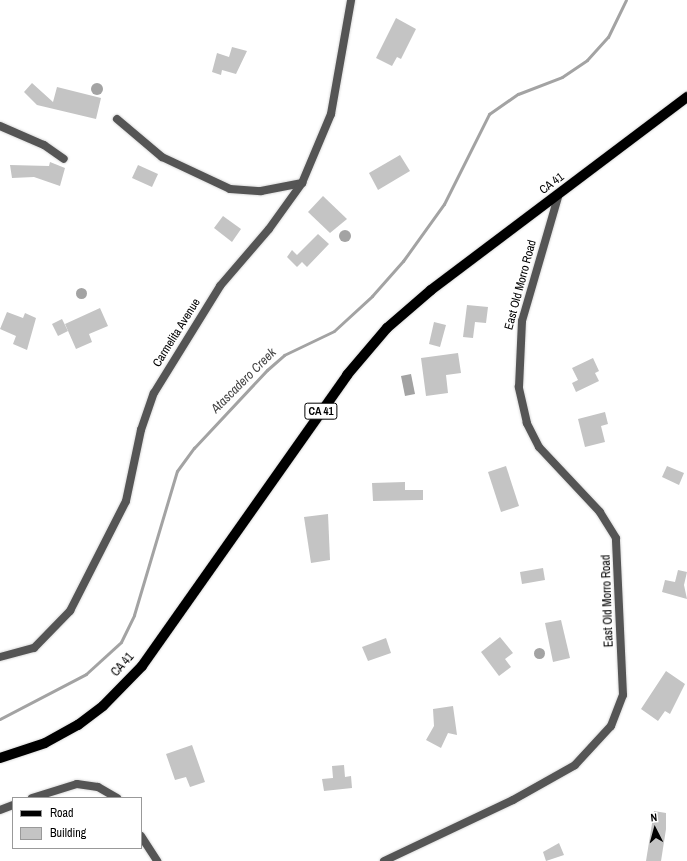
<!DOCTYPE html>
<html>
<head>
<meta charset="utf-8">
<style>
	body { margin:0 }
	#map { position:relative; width:687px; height:861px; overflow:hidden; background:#fff; font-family:"Archivo Narrow",sans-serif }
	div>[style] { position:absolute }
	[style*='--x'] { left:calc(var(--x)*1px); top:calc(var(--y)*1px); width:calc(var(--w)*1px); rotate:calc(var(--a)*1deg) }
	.water>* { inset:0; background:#a3a3a3 }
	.round { border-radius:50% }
	.stream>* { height:3px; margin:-1.5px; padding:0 1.5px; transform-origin:1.5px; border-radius:1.5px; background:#a3a3a3 }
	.building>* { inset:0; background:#c4c4c4 }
	.roads { filter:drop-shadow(0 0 1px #dbdbdb) drop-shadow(0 0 1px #dbdbdb) }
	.street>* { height:8px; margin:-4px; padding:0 4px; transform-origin:4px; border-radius:4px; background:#555 }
	.primary>* { height:10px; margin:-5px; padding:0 5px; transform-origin:5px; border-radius:5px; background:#000 }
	span { translate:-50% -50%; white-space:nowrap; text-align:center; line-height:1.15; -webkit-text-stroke:3px #fff; paint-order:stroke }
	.shield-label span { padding:1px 3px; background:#fff; border:1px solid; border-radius:3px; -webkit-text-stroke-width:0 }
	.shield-label { font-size:11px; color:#000; font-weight:700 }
	.street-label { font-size:12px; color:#000 }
	.water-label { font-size:13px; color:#444; font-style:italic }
	.legend { position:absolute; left:12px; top:797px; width:130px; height:52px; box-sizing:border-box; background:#fff; border:1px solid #999; margin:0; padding:5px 7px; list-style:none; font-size:12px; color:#000 }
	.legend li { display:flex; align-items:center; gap:8px; height:20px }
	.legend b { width:20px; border:1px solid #999 }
	.north { position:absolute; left:635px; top:809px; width:40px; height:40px; -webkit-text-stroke:3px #fff; paint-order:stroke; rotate:354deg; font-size:11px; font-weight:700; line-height:16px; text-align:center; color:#000 }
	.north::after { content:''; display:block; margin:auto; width:14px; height:18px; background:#000; clip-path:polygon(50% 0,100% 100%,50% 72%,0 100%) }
</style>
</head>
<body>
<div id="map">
	<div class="water">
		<i class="round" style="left:91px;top:83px;width:12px;height:12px"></i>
		<i class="round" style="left:339px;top:230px;width:12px;height:12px"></i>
		<i class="round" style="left:75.5px;top:287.5px;width:11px;height:11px"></i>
		<i style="clip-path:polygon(411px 374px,415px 394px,405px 396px,401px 376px)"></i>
		<i class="round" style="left:533.5px;top:647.5px;width:11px;height:11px"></i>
	</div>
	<div class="stream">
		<i style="--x:0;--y:719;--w:97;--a:-27.6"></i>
		<i style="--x:86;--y:674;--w:47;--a:-42.4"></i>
		<i style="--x:121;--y:642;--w:30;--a:-64"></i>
		<i style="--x:134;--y:615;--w:150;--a:-73.4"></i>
		<i style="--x:177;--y:471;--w:29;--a:-54"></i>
		<i style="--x:194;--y:448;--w:107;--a:-46.9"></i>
		<i style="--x:267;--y:370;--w:23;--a:-41"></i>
		<i style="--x:284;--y:355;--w:55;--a:-25.6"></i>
		<i style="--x:334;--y:331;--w:52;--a:-42.6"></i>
		<i style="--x:372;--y:296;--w:47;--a:-48.5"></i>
		<i style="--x:403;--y:261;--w:70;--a:-54.3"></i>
		<i style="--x:444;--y:204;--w:101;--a:-63.4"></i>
		<i style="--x:489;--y:114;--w:35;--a:-35"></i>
		<i style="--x:518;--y:94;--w:47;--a:-21.1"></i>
		<i style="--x:562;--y:77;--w:30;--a:-34"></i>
		<i style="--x:587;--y:60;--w:31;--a:-48"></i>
		<i style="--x:608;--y:37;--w:41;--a:-64.1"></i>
	</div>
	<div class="building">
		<i style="clip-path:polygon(396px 18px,416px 29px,401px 59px,397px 57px,392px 66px,376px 58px)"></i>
		<i style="clip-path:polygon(232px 47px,247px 51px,236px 74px,222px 70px,221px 75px,212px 72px,217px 53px,229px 57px)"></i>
		<i style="clip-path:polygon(32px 83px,53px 102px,57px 87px,101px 98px,96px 119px,37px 105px,24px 92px)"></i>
		<i style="clip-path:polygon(400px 155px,410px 171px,378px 190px,369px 173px)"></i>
		<i style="clip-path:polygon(50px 162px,65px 168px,60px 186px,34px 177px,12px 178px,10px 165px,49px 166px)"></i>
		<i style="clip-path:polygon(138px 165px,158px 174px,152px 187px,132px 178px)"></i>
		<i style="clip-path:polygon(323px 196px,347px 219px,330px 233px,308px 212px)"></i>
		<i style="clip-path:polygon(223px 216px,241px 229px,232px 242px,214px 228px)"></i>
		<i style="clip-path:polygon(318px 234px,329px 244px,307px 267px,302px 262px,297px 267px,287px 257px,292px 250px,297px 255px)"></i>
		<i style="clip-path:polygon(467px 305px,488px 307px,486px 323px,475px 322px,473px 338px,463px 337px)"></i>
		<i style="clip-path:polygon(100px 308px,108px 326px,89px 334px,92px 342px,76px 349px,65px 324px)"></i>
		<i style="clip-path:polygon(7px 312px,23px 318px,25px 313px,36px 318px,27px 350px,13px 344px,16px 336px,0 329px)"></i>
		<i style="clip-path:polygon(62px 319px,68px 331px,58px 336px,52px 324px)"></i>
		<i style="clip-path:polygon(434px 322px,446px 325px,440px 347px,429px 344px)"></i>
		<i style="clip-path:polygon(458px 353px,461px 373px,446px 375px,448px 393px,426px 396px,421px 358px)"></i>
		<i style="clip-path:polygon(593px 358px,599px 371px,595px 373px,599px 381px,576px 392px,572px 383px,578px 380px,572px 368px)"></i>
		<i style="clip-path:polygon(605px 412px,608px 424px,601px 426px,605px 442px,585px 447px,578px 419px)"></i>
		<i style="clip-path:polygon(506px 466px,519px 506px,501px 512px,488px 472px)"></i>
		<i style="clip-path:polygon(667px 466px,684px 473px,679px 485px,662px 477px)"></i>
		<i style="clip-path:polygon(405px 482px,405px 490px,423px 490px,423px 500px,373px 501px,372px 483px)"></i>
		<i style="clip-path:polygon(328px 514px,330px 560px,311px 563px,304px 517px)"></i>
		<i style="clip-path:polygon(543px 568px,545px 580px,522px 584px,520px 572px)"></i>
		<i style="clip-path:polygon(678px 570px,687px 572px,684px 585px,687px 599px,662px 592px,665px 580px,675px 582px)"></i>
		<i style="clip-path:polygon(561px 620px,570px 658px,553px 662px,545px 623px)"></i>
		<i style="clip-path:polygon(500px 637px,513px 653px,505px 659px,511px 667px,499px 676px,481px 652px)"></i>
		<i style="clip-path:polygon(386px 638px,391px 653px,368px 661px,362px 647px)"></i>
		<i style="clip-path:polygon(666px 671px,685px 684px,670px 714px,665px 711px,658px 721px,641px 709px)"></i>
		<i style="clip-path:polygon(453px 706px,457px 735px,448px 733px,441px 748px,426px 740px,434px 726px,433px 709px)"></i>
		<i style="clip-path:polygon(192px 745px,205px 782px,190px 787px,186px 777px,175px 780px,166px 754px)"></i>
		<i style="clip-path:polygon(344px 765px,345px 777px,351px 776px,352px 788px,324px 791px,322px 779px,333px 778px,332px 766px)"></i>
		<i style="clip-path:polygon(654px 811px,666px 813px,666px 829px,661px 861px,646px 861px)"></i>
		<i style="clip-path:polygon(559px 843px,564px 855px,546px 861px,543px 852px)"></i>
	</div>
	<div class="roads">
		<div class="street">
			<i style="--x:117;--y:119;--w:59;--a:40.2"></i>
			<i style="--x:162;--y:157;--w:75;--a:25.2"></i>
			<i style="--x:230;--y:189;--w:31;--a:4"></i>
			<i style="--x:261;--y:191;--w:42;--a:-11"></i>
			<i style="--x:0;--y:126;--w:48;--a:23.4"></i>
			<i style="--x:44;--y:145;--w:24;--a:35"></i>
			<i style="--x:0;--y:657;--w:35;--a:-15"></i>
			<i style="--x:34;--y:648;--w:52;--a:-45.8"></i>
			<i style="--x:70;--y:611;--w:123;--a:-63"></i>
			<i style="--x:126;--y:501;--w:73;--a:-78.1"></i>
			<i style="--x:141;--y:430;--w:39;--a:-71"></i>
			<i style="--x:154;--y:393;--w:126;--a:-58.3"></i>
			<i style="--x:220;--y:286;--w:75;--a:-49.3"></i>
			<i style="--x:269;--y:229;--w:57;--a:-54.3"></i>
			<i style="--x:302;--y:183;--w:75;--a:-67.2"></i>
			<i style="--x:331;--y:114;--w:116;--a:-80"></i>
			<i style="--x:32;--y:798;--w:47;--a:-17.3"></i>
			<i style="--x:77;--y:784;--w:21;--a:8"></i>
			<i style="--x:98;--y:787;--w:22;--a:30"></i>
			<i style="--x:0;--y:810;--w:14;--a:-21"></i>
			<i style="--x:141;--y:836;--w:30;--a:57"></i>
			<i style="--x:384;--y:861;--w:143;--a:-25.3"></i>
			<i style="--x:513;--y:800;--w:71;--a:-29.4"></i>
			<i style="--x:575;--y:765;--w:53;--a:-47.3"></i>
			<i style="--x:611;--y:726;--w:33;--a:-69"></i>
			<i style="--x:623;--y:695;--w:157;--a:-92.6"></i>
			<i style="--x:616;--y:538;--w:31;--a:-122"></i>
			<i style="--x:600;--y:512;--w:89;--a:-133.2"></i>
			<i style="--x:539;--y:447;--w:27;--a:-117"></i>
			<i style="--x:527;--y:423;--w:37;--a:-103"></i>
			<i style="--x:519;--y:387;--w:66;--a:-87.4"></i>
			<i style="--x:522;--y:321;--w:129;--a:-73.8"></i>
		</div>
		<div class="primary">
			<i style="--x:0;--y:758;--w:47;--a:-18.4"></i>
			<i style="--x:45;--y:743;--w:38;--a:-29"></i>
			<i style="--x:78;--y:725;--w:31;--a:-37"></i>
			<i style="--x:103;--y:706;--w:56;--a:-45.7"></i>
			<i style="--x:142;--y:666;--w:356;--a:-54.8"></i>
			<i style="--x:347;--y:375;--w:62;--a:-49.6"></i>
			<i style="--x:387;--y:328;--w:58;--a:-40.8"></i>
			<i style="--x:431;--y:290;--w:321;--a:-37"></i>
		</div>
	</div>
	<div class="shield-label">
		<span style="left:321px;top:411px">CA 41</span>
	</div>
	<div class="street-label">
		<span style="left:552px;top:184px;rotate:-37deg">CA 41</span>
		<span style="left:521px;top:285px;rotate:-75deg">East Old Morro Road</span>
		<span style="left:177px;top:333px;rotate:-58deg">Carmelita Avenue</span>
		<span style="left:608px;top:601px;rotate:-92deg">East Old Morro Road</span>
		<span style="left:123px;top:665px;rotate:-48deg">CA 41</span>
	</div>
	<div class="water-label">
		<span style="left:244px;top:381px;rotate:-45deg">Atascadero Creek</span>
	</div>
	<ul class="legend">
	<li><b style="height:5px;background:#000"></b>Road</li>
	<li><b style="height:11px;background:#c4c4c4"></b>Building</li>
	</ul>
	<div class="north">N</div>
</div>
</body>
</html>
